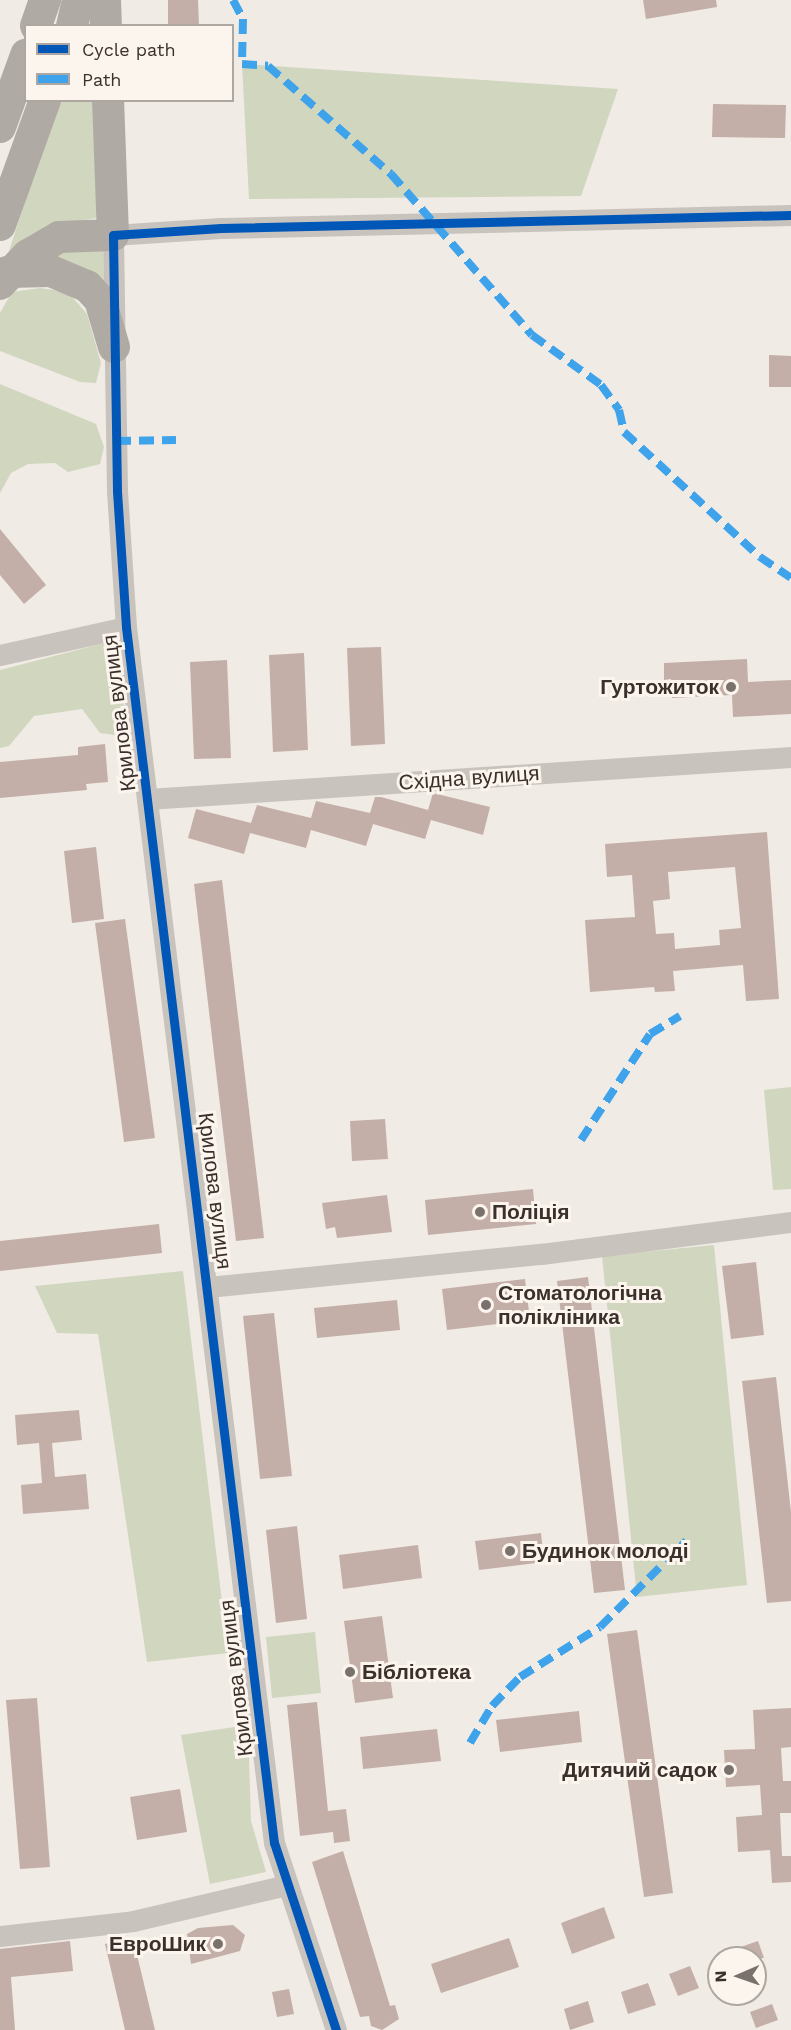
<!DOCTYPE html>
<html>
<head>
<meta charset="utf-8">
<style>
	body { margin:0 }
	#map { position:relative; width:791px; height:2030px; overflow:hidden; background:#f0ebe5; font-family:"Work Sans",sans-serif }
	div>[style] { position:absolute }
	[style*='--x'] { left:calc(var(--x)*1px); top:calc(var(--y)*1px); width:calc(var(--w)*1px); rotate:calc(var(--a)*1deg) }
	.green>* { inset:0; background:#d1d6bf }
	.building>* { inset:0; background:#c3afa7 }
	.minor>* { height:21px; margin:-10.5px; padding:0 10.5px; transform-origin:10.5px; border-radius:10.5px; background:#c9c3be }
	.highway>* { height:32px; margin:-16px; padding:0 16px; transform-origin:16px; border-radius:16px; background:#afaaa4 }
	.quiet>* { height:8px; margin-top:-4px; transform-origin:0; background:repeating-linear-gradient(90deg,#3fa3eb 0 15px,transparent 0 23px) }
	.cycleway>* { height:9px; margin:-4.5px; padding:0 4.5px; transform-origin:4.5px; border-radius:4.5px; background:#0057b8 }
	.dots>* { width:16px; height:16px; translate:-50% -50%; box-sizing:border-box; border:3px solid #fbf5ee; border-radius:50% }
	span { translate:-50% -50%; white-space:nowrap; text-align:center; line-height:1.15; -webkit-text-stroke:6px #fbf5ee; paint-order:stroke }
	.poi-label { font-size:21px; color:#3b302b; font-weight:700 }
	.right { translate:-100% -50%; text-align:right }
	.left { translate:0 -50%; text-align:left }
	.street-label { font-size:21px; color:#3b302b }
	.legend { position:absolute; left:24px; top:24px; width:210px; height:78px; box-sizing:border-box; background:#fbf5ee; border:2px solid #aea6a0; margin:0; padding:8px 10px; list-style:none; font-size:18px; color:#3b302b }
	.legend li { display:flex; align-items:center; gap:12px; height:30px }
	.legend b { width:30px; border:2px solid #aea6a0 }
	.north { position:absolute; left:707px; top:1946px; width:60px; height:60px; box-sizing:border-box; background:#fbf5ee; border:2px solid #aea6a0; border-radius:50%; rotate:268deg; font-size:16px; font-weight:700; line-height:24px; text-align:center; color:#3b302b }
	.north::after { content:''; display:block; margin:auto; width:21px; height:27px; background:#7a716c; clip-path:polygon(50% 0,100% 100%,50% 72%,0 100%) }
</style>
</head>
<body>
<div id="map">
	<div class="green">
		<i style="clip-path:polygon(242px 64px,618px 89px,581px 196px,249px 199px)"></i>
		<i style="clip-path:polygon(58px 101px,100px 101px,103px 217px,59px 224px,7px 257px)"></i>
		<i style="clip-path:polygon(103px 242px,104px 292px,45px 258px,61px 246px)"></i>
		<i style="clip-path:polygon(40px 288px,68px 292px,87px 314px,101px 363px,96px 383px,80px 382px,0 351px,0 313px,12px 292px)"></i>
		<i style="clip-path:polygon(0 384px,96px 424px,104px 447px,100px 464px,68px 472px,55px 463px,28px 464px,11px 473px,0 493px)"></i>
		<i style="clip-path:polygon(112px 641px,130px 737px,100px 733px,82px 709px,34px 716px,9px 746px,0 748px,0 670px)"></i>
		<i style="clip-path:polygon(791px 1087px,791px 1189px,773px 1190px,764px 1090px)"></i>
		<i style="clip-path:polygon(714px 1245px,747px 1585px,637px 1597px,602px 1256px)"></i>
		<i style="clip-path:polygon(183px 1271px,228px 1653px,147px 1662px,98px 1334px,57px 1333px,35px 1286px)"></i>
		<i style="clip-path:polygon(315px 1632px,321px 1693px,272px 1698px,266px 1637px)"></i>
		<i style="clip-path:polygon(248px 1725px,251px 1821px,266px 1872px,210px 1884px,181px 1735px)"></i>
	</div>
	<div class="building">
		<i style="clip-path:polygon(168px 0,198px 0,199px 26px,168px 26px)"></i>
		<i style="clip-path:polygon(643px 0,716px 0,717px 7px,646px 19px)"></i>
		<i style="clip-path:polygon(713px 104px,786px 105px,785px 138px,712px 137px)"></i>
		<i style="clip-path:polygon(769px 355px,791px 356px,791px 387px,769px 387px)"></i>
		<i style="clip-path:polygon(0 529px,46px 585px,24px 604px,0 575px)"></i>
		<i style="clip-path:polygon(381px 647px,385px 744px,351px 746px,347px 648px)"></i>
		<i style="clip-path:polygon(304px 653px,308px 750px,273px 752px,269px 655px)"></i>
		<i style="clip-path:polygon(747px 659px,748px 682px,791px 680px,791px 714px,733px 717px,732px 695px,672px 698px,671px 679px,664px 680px,664px 663px)"></i>
		<i style="clip-path:polygon(227px 660px,231px 758px,194px 759px,190px 662px)"></i>
		<i style="clip-path:polygon(105px 744px,108px 782px,86px 784px,87px 790px,0 798px,0 762px,78px 755px,78px 747px)"></i>
		<i style="clip-path:polygon(433px 793px,490px 807px,483px 835px,431px 820px,425px 839px,373px 824px,366px 846px,311px 830px,306px 848px,250px 833px,244px 854px,188px 838px,196px 809px,251px 823px,257px 805px,311px 818px,316px 801px,370px 813px,375px 797px,381px 797px,428px 810px)"></i>
		<i style="clip-path:polygon(evenodd,767px 832px,779px 999px,746px 1001px,743px 965px,673px 971px,675px 991px,655px 992px,654px 987px,590px 992px,585px 920px,635px 917px,632px 875px,607px 877px,605px 844px,767px 832px,735px 867px,741px 928px,719px 930px,720px 945px,675px 949px,674px 933px,656px 934px,653px 901px,670px 899px,668px 872px,735px 867px)"></i>
		<i style="clip-path:polygon(96px 847px,104px 919px,72px 923px,64px 851px)"></i>
		<i style="clip-path:polygon(222px 880px,264px 1238px,236px 1241px,194px 884px)"></i>
		<i style="clip-path:polygon(125px 919px,155px 1138px,124px 1142px,95px 923px)"></i>
		<i style="clip-path:polygon(385px 1119px,388px 1159px,352px 1161px,350px 1121px)"></i>
		<i style="clip-path:polygon(533px 1189px,536px 1224px,428px 1235px,425px 1200px)"></i>
		<i style="clip-path:polygon(387px 1195px,392px 1232px,337px 1238px,335px 1227px,326px 1229px,322px 1203px)"></i>
		<i style="clip-path:polygon(159px 1224px,162px 1253px,0 1271px,0 1241px)"></i>
		<i style="clip-path:polygon(756px 1262px,764px 1335px,731px 1339px,722px 1266px)"></i>
		<i style="clip-path:polygon(588px 1277px,625px 1590px,594px 1593px,557px 1281px)"></i>
		<i style="clip-path:polygon(525px 1279px,530px 1320px,447px 1330px,442px 1289px)"></i>
		<i style="clip-path:polygon(397px 1300px,400px 1330px,317px 1338px,314px 1308px)"></i>
		<i style="clip-path:polygon(274px 1313px,292px 1476px,260px 1479px,243px 1316px)"></i>
		<i style="clip-path:polygon(776px 1377px,791px 1512px,791px 1601px,767px 1603px,742px 1381px)"></i>
		<i style="clip-path:polygon(79px 1410px,82px 1440px,52px 1443px,55px 1477px,86px 1474px,89px 1509px,23px 1514px,21px 1485px,42px 1483px,39px 1443px,17px 1445px,15px 1415px)"></i>
		<i style="clip-path:polygon(297px 1526px,307px 1619px,276px 1623px,266px 1530px)"></i>
		<i style="clip-path:polygon(541px 1533px,544px 1562px,479px 1570px,475px 1541px)"></i>
		<i style="clip-path:polygon(418px 1545px,422px 1578px,343px 1589px,339px 1555px)"></i>
		<i style="clip-path:polygon(382px 1616px,393px 1698px,355px 1703px,344px 1621px)"></i>
		<i style="clip-path:polygon(637px 1630px,673px 1893px,644px 1897px,607px 1634px)"></i>
		<i style="clip-path:polygon(37px 1698px,50px 1867px,20px 1869px,6px 1700px)"></i>
		<i style="clip-path:polygon(317px 1702px,328px 1811px,346px 1809px,350px 1841px,334px 1843px,333px 1832px,300px 1836px,287px 1705px)"></i>
		<i style="clip-path:polygon(791px 1708px,791px 1747px,781px 1748px,783px 1781px,791px 1781px,791px 1813px,780px 1813px,782px 1856px,791px 1856px,791px 1882px,772px 1883px,770px 1850px,738px 1852px,736px 1817px,762px 1815px,760px 1785px,726px 1787px,724px 1750px,755px 1749px,753px 1710px)"></i>
		<i style="clip-path:polygon(579px 1711px,582px 1742px,500px 1752px,496px 1720px)"></i>
		<i style="clip-path:polygon(437px 1729px,441px 1761px,363px 1769px,360px 1737px)"></i>
		<i style="clip-path:polygon(180px 1789px,187px 1832px,137px 1840px,130px 1797px)"></i>
		<i style="clip-path:polygon(343px 1851px,390px 2006px,395px 2005px,399px 2019px,382px 2030px,371px 2026px,369px 2016px,360px 2017px,312px 1862px)"></i>
		<i style="clip-path:polygon(604px 1907px,615px 1938px,572px 1954px,561px 1923px)"></i>
		<i style="clip-path:polygon(233px 1925px,245px 1935px,240px 1951px,191px 1964px,187px 1934px,198px 1928px)"></i>
		<i style="clip-path:polygon(133px 1938px,155px 2030px,125px 2030px,105px 1944px)"></i>
		<i style="clip-path:polygon(509px 1938px,519px 1967px,441px 1993px,431px 1964px)"></i>
		<i style="clip-path:polygon(70px 1941px,73px 1971px,11px 1977px,15px 2030px,0 2030px,0 1949px)"></i>
		<i style="clip-path:polygon(758px 1941px,764px 1958px,716px 1958px,715px 1956px)"></i>
		<i style="clip-path:polygon(690px 1966px,699px 1988px,678px 1996px,669px 1974px)"></i>
		<i style="clip-path:polygon(648px 1983px,656px 2005px,628px 2014px,621px 1992px)"></i>
		<i style="clip-path:polygon(289px 1989px,294px 2014px,277px 2017px,272px 1992px)"></i>
		<i style="clip-path:polygon(588px 2001px,594px 2022px,570px 2030px,564px 2009px)"></i>
		<i style="clip-path:polygon(772px 2004px,778px 2020px,756px 2028px,750px 2012px)"></i>
	</div>
	<div class="minor">
		<i style="--x:0;--y:655;--w:129;--a:-12.5"></i>
		<i style="--x:147;--y:799;--w:645;--a:-3.73"></i>
		<i style="--x:208;--y:1287;--w:335;--a:-5.7"></i>
		<i style="--x:541;--y:1254;--w:252;--a:-7.3"></i>
		<i style="--x:0;--y:1936;--w:134;--a:-6.4"></i>
		<i style="--x:133;--y:1921;--w:158;--a:-13.2"></i>
		<i style="--x:336;--y:2030;--w:197;--a:-108.3"></i>
		<i style="--x:274;--y:1843;--w:1225;--a:-96.94"></i>
		<i style="--x:126;--y:627;--w:136;--a:-93.8"></i>
		<i style="--x:117;--y:491;--w:256;--a:-90.9"></i>
		<i style="--x:113;--y:235;--w:108;--a:-3.7"></i>
		<i style="--x:221;--y:228;--w:570;--a:-1.31"></i>
	</div>
	<div class="highway">
		<i style="--x:105;--y:0;--w:26;--a:88"></i>
		<i style="--x:36;--y:26;--w:28;--a:-71"></i>
		<i style="--x:72;--y:26;--w:27;--a:-77"></i>
		<i style="--x:0;--y:127;--w:77;--a:-70.1"></i>
		<i style="--x:0;--y:225;--w:133;--a:-70.2"></i>
		<i style="--x:7;--y:272;--w:44;--a:-1.3"></i>
		<i style="--x:51;--y:271;--w:39;--a:23"></i>
		<i style="--x:87;--y:286;--w:19;--a:47"></i>
		<i style="--x:100;--y:300;--w:49;--a:73.4"></i>
		<i style="--x:0;--y:284;--w:40;--a:-46"></i>
		<i style="--x:28;--y:255;--w:36;--a:-30"></i>
		<i style="--x:59;--y:237;--w:54;--a:-2.1"></i>
		<i style="--x:113;--y:235;--w:135;--a:-92.1"></i>
	</div>
	<div class="quiet">
		<i style="--x:233;--y:0;--w:21;--a:62"></i>
		<i style="--x:243;--y:19;--w:45;--a:91.3"></i>
		<i style="--x:242;--y:64;--w:26;--a:4"></i>
		<i style="--x:268;--y:66;--w:164;--a:41.3"></i>
		<i style="--x:391;--y:174;--w:214;--a:48.8"></i>
		<i style="--x:532;--y:335;--w:85;--a:35.9"></i>
		<i style="--x:601;--y:385;--w:31;--a:54"></i>
		<i style="--x:619;--y:410;--w:23;--a:77"></i>
		<i style="--x:624;--y:432;--w:185;--a:42.6"></i>
		<i style="--x:760;--y:557;--w:37;--a:34"></i>
		<i style="--x:116;--y:441;--w:60;--a:-1"></i>
		<i style="--x:581;--y:1140;--w:126;--a:-56.9"></i>
		<i style="--x:650;--y:1034;--w:35;--a:-31"></i>
		<i style="--x:470;--y:1743;--w:43;--a:-59.3"></i>
		<i style="--x:492;--y:1706;--w:40;--a:-46"></i>
		<i style="--x:520;--y:1677;--w:94;--a:-32"></i>
		<i style="--x:600;--y:1627;--w:122;--a:-45"></i>
	</div>
	<div class="cycleway">
		<i style="--x:336;--y:2030;--w:197;--a:-108.3"></i>
		<i style="--x:274;--y:1843;--w:1225;--a:-96.94"></i>
		<i style="--x:126;--y:627;--w:136;--a:-93.8"></i>
		<i style="--x:117;--y:491;--w:256;--a:-90.9"></i>
		<i style="--x:113;--y:235;--w:108;--a:-3.7"></i>
		<i style="--x:221;--y:228;--w:570;--a:-1.31"></i>
	</div>
	<div class="dots">
		<i style="left:731px;top:687px;background:#7a716c"></i>
		<i style="left:480px;top:1212px;background:#7a716c"></i>
		<i style="left:486px;top:1305px;background:#7a716c"></i>
		<i style="left:510px;top:1551px;background:#7a716c"></i>
		<i style="left:350px;top:1672px;background:#7a716c"></i>
		<i style="left:729px;top:1770px;background:#7a716c"></i>
		<i style="left:218px;top:1944px;background:#7a716c"></i>
	</div>
	<div class="poi-label">
		<span class="right" style="left:719px;top:687px">Гуртожиток</span>
		<span class="left" style="left:492px;top:1212px">Поліція</span>
		<span class="left" style="left:498px;top:1305px">Стоматологічна<br>полікліника</span>
		<span class="left" style="left:522px;top:1551px">Будинок молоді</span>
		<span class="left" style="left:362px;top:1672px">Бібліотека</span>
		<span class="right" style="left:717px;top:1770px">Дитячий садок</span>
		<span class="right" style="left:206px;top:1944px">ЕвроШик</span>
	</div>
	<div class="street-label">
		<span style="left:119px;top:713px;rotate:-97deg">Крилова вулиця</span>
		<span style="left:469px;top:778px;rotate:-4deg">Східна вулиця</span>
		<span style="left:215px;top:1191px;rotate:83deg">Крилова вулиця</span>
		<span style="left:236px;top:1678px;rotate:-97deg">Крилова вулиця</span>
	</div>
	<ul class="legend">
	<li><b style="height:8px;background:#0057b8"></b>Cycle path</li>
	<li><b style="height:8px;background:#3fa3eb"></b>Path</li>
	</ul>
	<div class="north">N</div>
</div>
</body>
</html>
